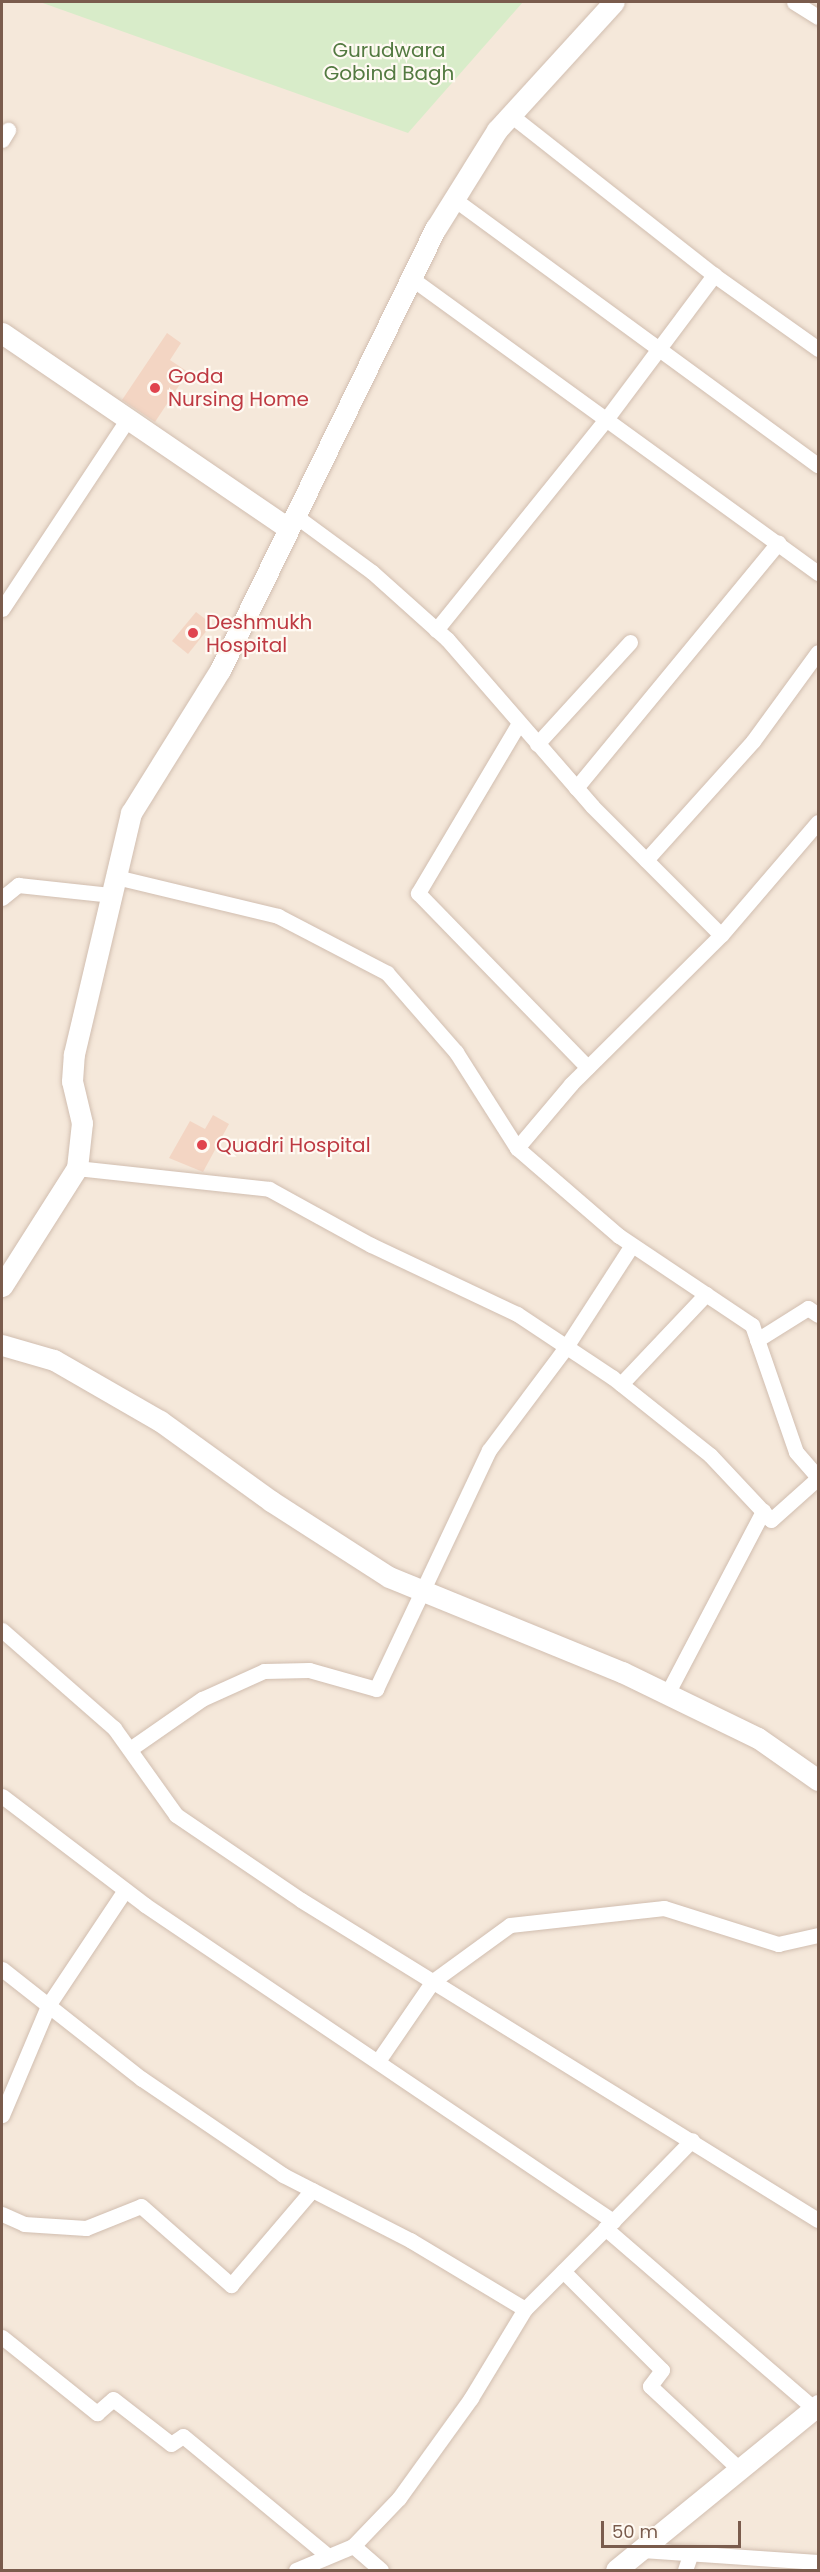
<!DOCTYPE html>
<html>
<head>
<meta charset="utf-8">
<style>
	body { margin:0 }
	#map { position:relative; width:820px; height:2572px; overflow:hidden; background:#fdf6ec; font-family:Poppins,sans-serif }
	div>[style] { position:absolute }
	[style*='--x'] { left:calc(var(--x)*1px); top:calc(var(--y)*1px); width:calc(var(--w)*1px); rotate:calc(var(--a)*1deg) }
	.residential>* { inset:0; background:#f5e8da }
	.green>* { inset:0; background:#d8ecc9 }
	.building>* { inset:0; background:#f3d5c3 }
	.roads { filter:drop-shadow(0 0 2px #d1beb0) drop-shadow(0 0 2px #d1beb0) }
	.street>* { height:15px; margin:-7.5px; padding:0 7.5px; transform-origin:7.5px; border-radius:7.5px; background:#fff }
	.secondary>* { height:21px; margin:-10.5px; padding:0 10.5px; transform-origin:10.5px; border-radius:10.5px; background:#fff }
	.dots>* { width:16px; height:16px; translate:-50% -50%; box-sizing:border-box; border:3px solid #fffaf3; border-radius:50% }
	span { translate:-50% -50%; white-space:nowrap; text-align:center; line-height:1.15; -webkit-text-stroke:4.5px #fffaf3; paint-order:stroke }
	.park-label { font-size:20px; color:#537a41 }
	.health-label { font-size:20px; color:#be3a42 }
	.left { translate:0 -50%; text-align:left }
	.frame { position:absolute; inset:0; border:3px solid #7a5c4d; pointer-events:none }
	.scale { position:absolute; left:601px; top:2521px; width:140px; height:27px; box-sizing:border-box; border:3px solid #7a5c4d; border-top:0; padding-left:8px; font-size:18px; line-height:21px; white-space:nowrap; color:#7a5c4d; -webkit-text-stroke:4px #fffaf3; paint-order:stroke }
</style>
</head>
<body>
<div id="map">
	<div class="residential">
		<i style="clip-path:polygon(2px 2px,818px 2px,818px 2570px,2px 2570px)"></i>
	</div>
	<div class="green">
		<i style="clip-path:polygon(40px 2px,523px 2px,408px 133px)"></i>
	</div>
	<div class="building">
		<i style="clip-path:polygon(167px 333px,181px 343px,170px 360px,188px 372px,155px 422px,122px 400px)"></i>
		<i style="clip-path:polygon(196px 612px,212px 624px,188px 654px,172px 641px)"></i>
		<i style="clip-path:polygon(213px 1115px,229px 1124px,203px 1172px,169px 1158px,190px 1121px,205px 1129px)"></i>
	</div>
	<div class="roads">
		<div class="street">
			<i style="--x:794;--y:2;--w:28;--a:32"></i>
			<i style="--x:2;--y:140;--w:12;--a:-59"></i>
			<i style="--x:454;--y:199;--w:451;--a:36.2"></i>
			<i style="--x:714;--y:275;--w:128;--a:35.4"></i>
			<i style="--x:411;--y:278;--w:503;--a:35.94"></i>
			<i style="--x:293;--y:514;--w:98;--a:36.3"></i>
			<i style="--x:372;--y:572;--w:101;--a:41.8"></i>
			<i style="--x:447;--y:639;--w:221;--a:49"></i>
			<i style="--x:592;--y:806;--w:182;--a:45"></i>
			<i style="--x:721;--y:935;--w:149;--a:-49.4"></i>
			<i style="--x:2;--y:609;--w:227;--a:-56.5"></i>
			<i style="--x:436;--y:630;--w:272;--a:-51.1"></i>
			<i style="--x:607;--y:418;--w:179;--a:-53.2"></i>
			<i style="--x:714;--y:275;--w:258;--a:-141.8"></i>
			<i style="--x:519;--y:723;--w:198;--a:120.7"></i>
			<i style="--x:418;--y:893;--w:243;--a:45.8"></i>
			<i style="--x:537;--y:744;--w:138;--a:-47.6"></i>
			<i style="--x:576;--y:788;--w:318;--a:-50.5"></i>
			<i style="--x:646;--y:860;--w:160;--a:-48"></i>
			<i style="--x:753;--y:741;--w:110;--a:-53.9"></i>
			<i style="--x:116;--y:877;--w:167;--a:13.5"></i>
			<i style="--x:278;--y:916;--w:123;--a:27.6"></i>
			<i style="--x:387;--y:973;--w:105;--a:48.9"></i>
			<i style="--x:456;--y:1052;--w:114;--a:57.6"></i>
			<i style="--x:517;--y:1148;--w:135;--a:40.8"></i>
			<i style="--x:619;--y:1236;--w:160;--a:33.8"></i>
			<i style="--x:752;--y:1325;--w:134;--a:70.9"></i>
			<i style="--x:796;--y:1452;--w:33;--a:49"></i>
			<i style="--x:2;--y:898;--w:21;--a:-39"></i>
			<i style="--x:18;--y:885;--w:95;--a:6.1"></i>
			<i style="--x:517;--y:1148;--w:84;--a:-49.8"></i>
			<i style="--x:571;--y:1084;--w:211;--a:-44.8"></i>
			<i style="--x:77;--y:1168;--w:193;--a:6.2"></i>
			<i style="--x:269;--y:1189;--w:116;--a:28.8"></i>
			<i style="--x:371;--y:1245;--w:161;--a:25.3"></i>
			<i style="--x:517;--y:1314;--w:114;--a:33.6"></i>
			<i style="--x:612;--y:1377;--w:125;--a:38.5"></i>
			<i style="--x:710;--y:1455;--w:89;--a:46.8"></i>
			<i style="--x:771;--y:1520;--w:63;--a:-41.8"></i>
			<i style="--x:757;--y:1340;--w:60;--a:-32.1"></i>
			<i style="--x:808;--y:1308;--w:12;--a:35"></i>
			<i style="--x:621;--y:1384;--w:124;--a:-46.6"></i>
			<i style="--x:2;--y:1630;--w:149;--a:41.2"></i>
			<i style="--x:114;--y:1728;--w:107;--a:54.5"></i>
			<i style="--x:176;--y:1815;--w:151;--a:34.2"></i>
			<i style="--x:301;--y:1900;--w:608;--a:31.76"></i>
			<i style="--x:667;--y:1694;--w:207;--a:-62.3"></i>
			<i style="--x:130;--y:1749;--w:88;--a:-34.8"></i>
			<i style="--x:202;--y:1699;--w:68;--a:-24.3"></i>
			<i style="--x:264;--y:1671;--w:45;--a:-1.3"></i>
			<i style="--x:309;--y:1670;--w:70;--a:15.8"></i>
			<i style="--x:376;--y:1689;--w:264;--a:-64.7"></i>
			<i style="--x:489;--y:1450;--w:129;--a:-53.2"></i>
			<i style="--x:566;--y:1347;--w:121;--a:-57.1"></i>
			<i style="--x:2;--y:1796;--w:180;--a:37.3"></i>
			<i style="--x:145;--y:1905;--w:565;--a:34.03"></i>
			<i style="--x:613;--y:2221;--w:113;--a:-45.7"></i>
			<i style="--x:2;--y:1969;--w:178;--a:38.2"></i>
			<i style="--x:142;--y:2079;--w:171;--a:34.2"></i>
			<i style="--x:283;--y:2175;--w:143;--a:27.1"></i>
			<i style="--x:410;--y:2240;--w:134;--a:31"></i>
			<i style="--x:525;--y:2309;--w:124;--a:-45"></i>
			<i style="--x:378;--y:2061;--w:97;--a:-55.5"></i>
			<i style="--x:433;--y:1981;--w:95;--a:-36"></i>
			<i style="--x:510;--y:1925;--w:155;--a:-6.3"></i>
			<i style="--x:664;--y:1908;--w:120;--a:17.5"></i>
			<i style="--x:778;--y:1944;--w:41;--a:-12.7"></i>
			<i style="--x:2;--y:2115;--w:121;--a:-67.1"></i>
			<i style="--x:49;--y:2004;--w:137;--a:-56.3"></i>
			<i style="--x:2;--y:2214;--w:24;--a:24"></i>
			<i style="--x:24;--y:2224;--w:62;--a:3.7"></i>
			<i style="--x:86;--y:2228;--w:59;--a:-21.8"></i>
			<i style="--x:141;--y:2206;--w:120;--a:41.3"></i>
			<i style="--x:231;--y:2285;--w:125;--a:-49.5"></i>
			<i style="--x:605;--y:2228;--w:281;--a:40.8"></i>
			<i style="--x:563;--y:2271;--w:140;--a:45"></i>
			<i style="--x:662;--y:2370;--w:20;--a:127"></i>
			<i style="--x:650;--y:2386;--w:120;--a:43"></i>
			<i style="--x:2;--y:2337;--w:122;--a:38.7"></i>
			<i style="--x:97;--y:2413;--w:21;--a:-41"></i>
			<i style="--x:113;--y:2399;--w:73;--a:37.8"></i>
			<i style="--x:171;--y:2444;--w:14;--a:-34"></i>
			<i style="--x:183;--y:2436;--w:188;--a:39.6"></i>
			<i style="--x:642;--y:2550;--w:176;--a:3.9"></i>
			<i style="--x:296;--y:2570;--w:62;--a:-22.8"></i>
			<i style="--x:381;--y:2570;--w:37;--a:-139"></i>
			<i style="--x:353;--y:2546;--w:66;--a:-46.2"></i>
			<i style="--x:399;--y:2498;--w:123;--a:-54.2"></i>
			<i style="--x:471;--y:2398;--w:104;--a:-58.8"></i>
			<i style="--x:685;--y:2570;--w:18;--a:-71"></i>
		</div>
		<div class="secondary">
			<i style="--x:2;--y:333;--w:344;--a:34.3"></i>
			<i style="--x:2;--y:1286;--w:140;--a:-57.6"></i>
			<i style="--x:77;--y:1168;--w:45;--a:-83.7"></i>
			<i style="--x:82;--y:1123;--w:43;--a:-103.4"></i>
			<i style="--x:72;--y:1081;--w:27;--a:-86"></i>
			<i style="--x:74;--y:1054;--w:248;--a:-76.7"></i>
			<i style="--x:131;--y:813;--w:168;--a:-58.1"></i>
			<i style="--x:220;--y:670;--w:492;--a:-64"></i>
			<i style="--x:436;--y:228;--w:115;--a:-58.1"></i>
			<i style="--x:497;--y:130;--w:173;--a:-47.6"></i>
			<i style="--x:2;--y:1345;--w:54;--a:16.1"></i>
			<i style="--x:54;--y:1360;--w:122;--a:29.9"></i>
			<i style="--x:160;--y:1421;--w:137;--a:35.8"></i>
			<i style="--x:271;--y:1501;--w:140;--a:32.8"></i>
			<i style="--x:389;--y:1577;--w:252;--a:22.2"></i>
			<i style="--x:622;--y:1672;--w:151;--a:25.9"></i>
			<i style="--x:758;--y:1738;--w:73;--a:35"></i>
			<i style="--x:616;--y:2570;--w:261;--a:-39.2"></i>
		</div>
	</div>
	<div class="dots">
		<i style="left:155px;top:388px;background:#e0444e"></i>
		<i style="left:193px;top:633px;background:#e0444e"></i>
		<i style="left:202px;top:1145px;background:#e0444e"></i>
	</div>
	<div class="park-label">
		<span style="left:389px;top:62px">Gurudwara<br>Gobind Bagh</span>
	</div>
	<div class="health-label">
		<span class="left" style="left:168px;top:388px">Goda<br>Nursing Home</span>
		<span class="left" style="left:206px;top:634px">Deshmukh<br>Hospital</span>
		<span class="left" style="left:216px;top:1145px">Quadri Hospital</span>
	</div>
	<div class="frame"></div>
	<div class="scale">50 m</div>
</div>
</body>
</html>
